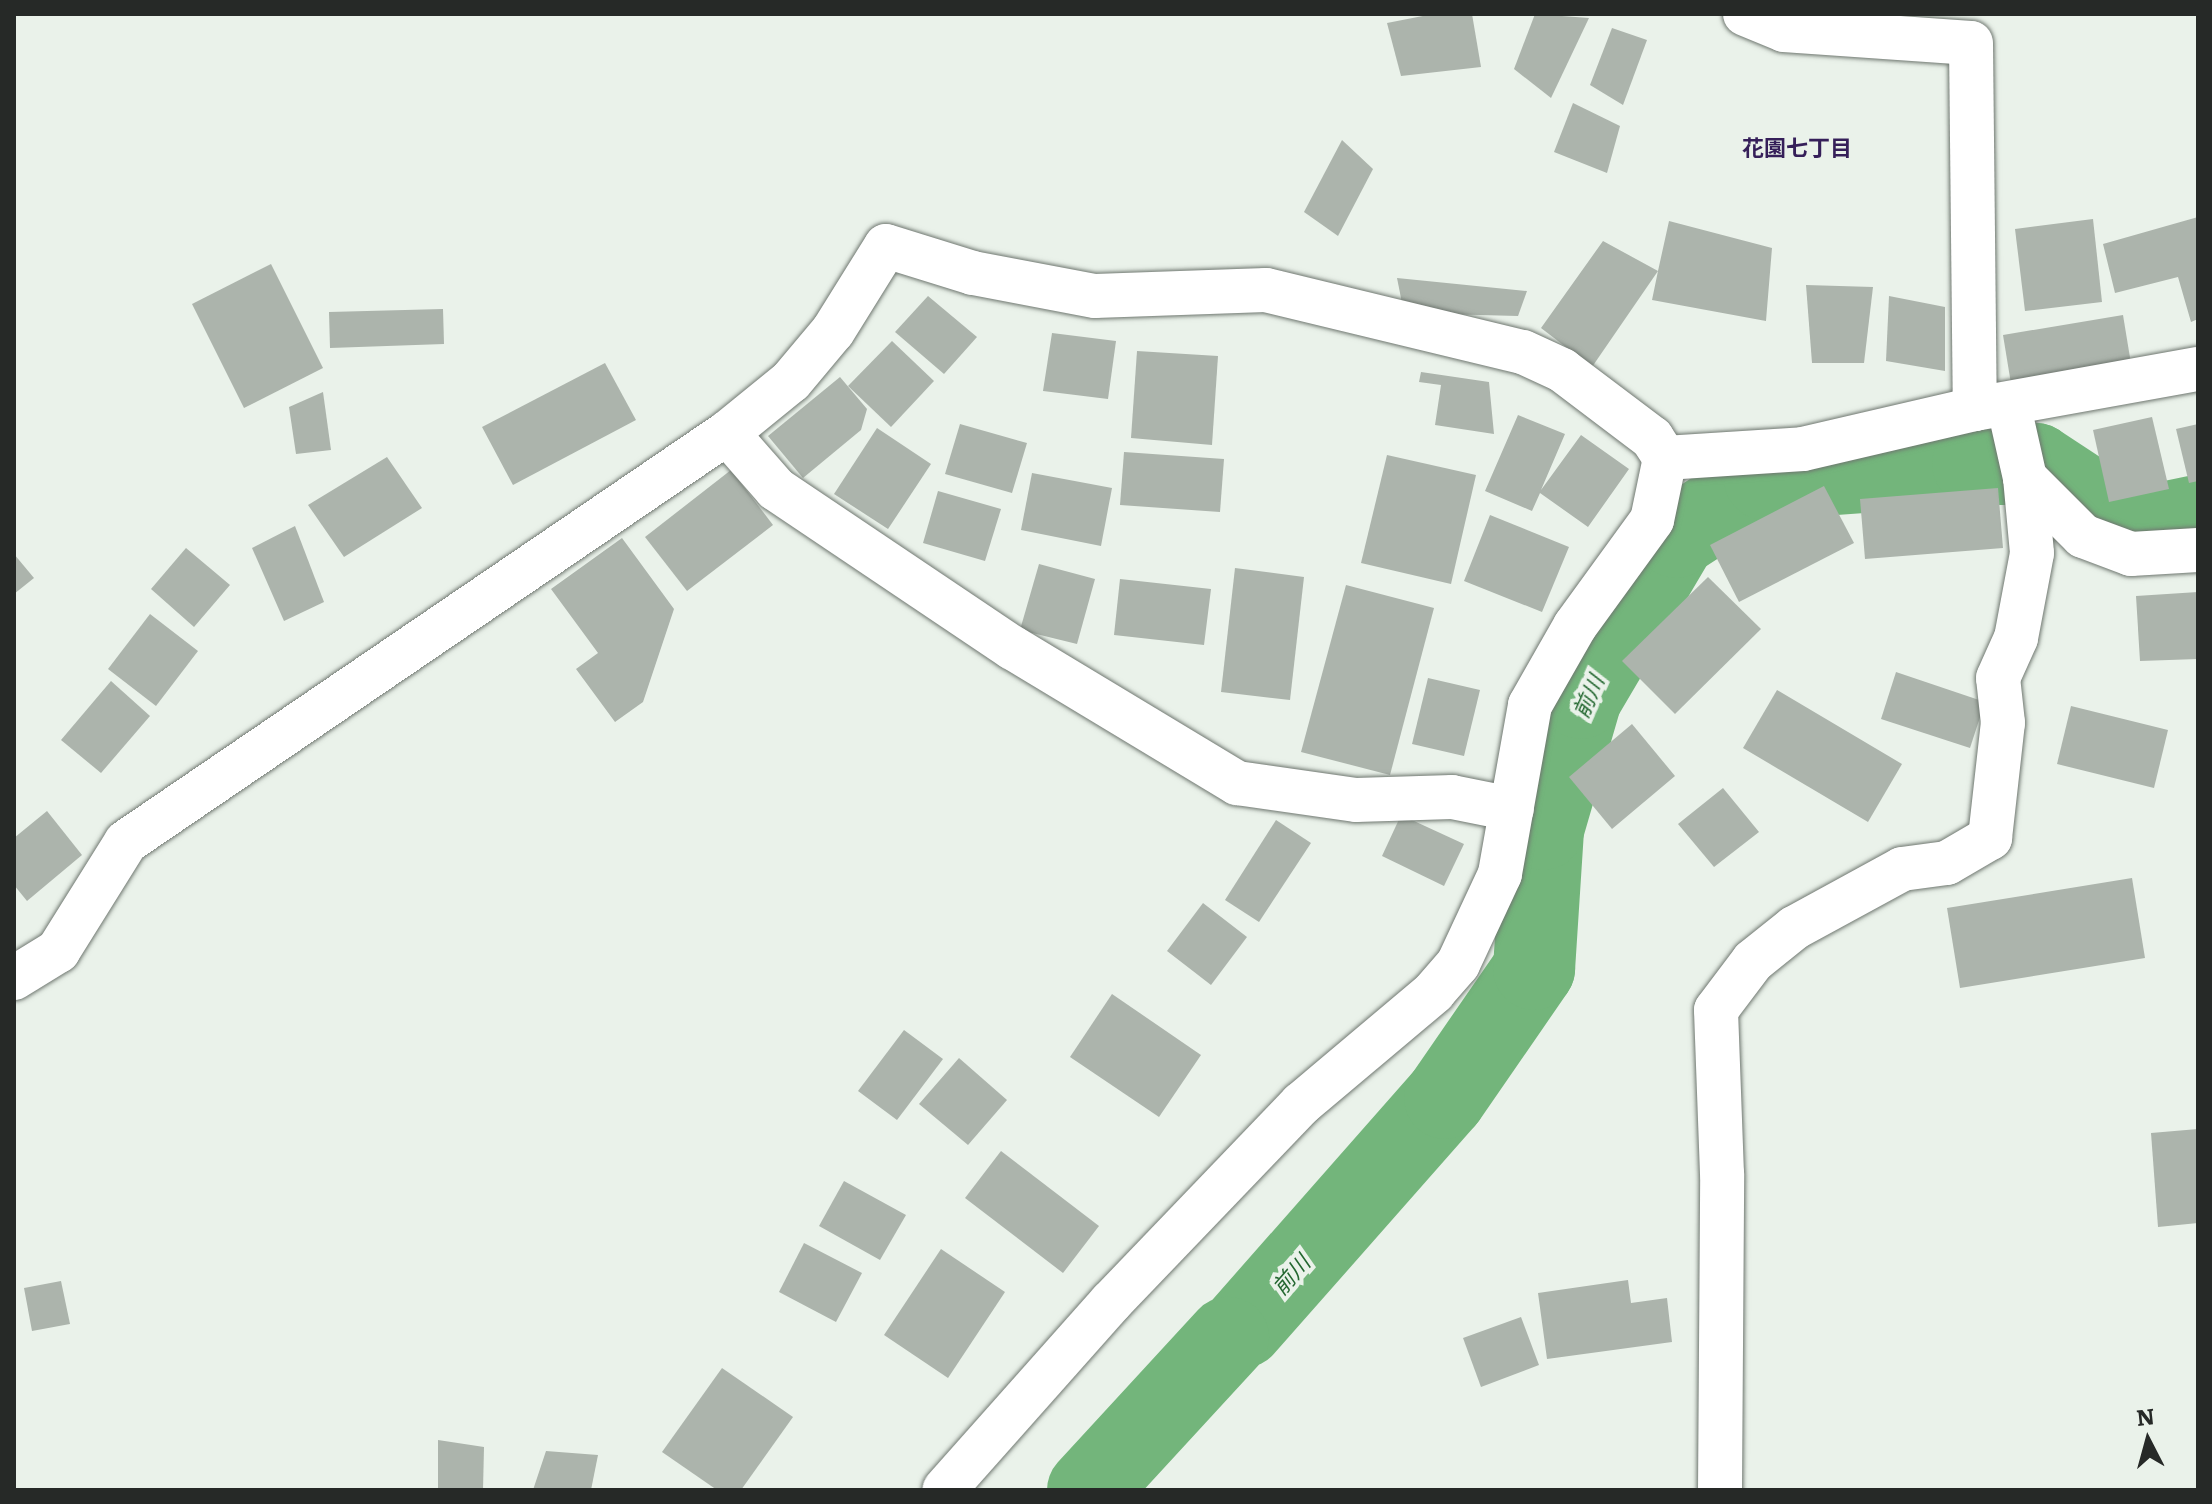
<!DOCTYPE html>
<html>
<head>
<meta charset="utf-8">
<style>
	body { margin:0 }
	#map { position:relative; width:2212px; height:1504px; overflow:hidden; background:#eaf2ea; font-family:Literata,"Noto Sans JP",serif }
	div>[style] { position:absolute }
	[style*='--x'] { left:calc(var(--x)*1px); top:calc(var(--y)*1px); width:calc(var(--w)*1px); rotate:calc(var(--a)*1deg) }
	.river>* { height:82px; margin:-41px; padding:0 41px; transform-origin:41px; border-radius:41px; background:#73b57b }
	.building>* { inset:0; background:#acb4ac }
	.roads { filter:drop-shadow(0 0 2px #6f7770) drop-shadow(0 0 2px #6f7770) }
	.minor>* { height:44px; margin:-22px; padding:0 22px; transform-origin:22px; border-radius:22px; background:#fff }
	span { translate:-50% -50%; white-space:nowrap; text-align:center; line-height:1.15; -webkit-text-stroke:8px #eaf2ea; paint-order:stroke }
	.neighbourhood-label { font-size:22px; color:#351f59; font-weight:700 }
	.water-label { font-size:22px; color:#236730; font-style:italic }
	.frame { position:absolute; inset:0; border:16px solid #262927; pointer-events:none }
	.north { position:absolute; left:2108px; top:1400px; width:80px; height:80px; -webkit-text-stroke:6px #eaf2ea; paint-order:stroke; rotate:354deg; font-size:22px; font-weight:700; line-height:32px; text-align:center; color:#262927 }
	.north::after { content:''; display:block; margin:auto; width:28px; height:36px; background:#262927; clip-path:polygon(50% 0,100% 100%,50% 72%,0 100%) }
</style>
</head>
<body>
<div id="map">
	<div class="river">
		<i style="--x:1243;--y:1327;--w:305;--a:-48.6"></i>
		<i style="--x:1445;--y:1098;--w:157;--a:-55.4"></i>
		<i style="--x:1534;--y:969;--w:140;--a:-86.3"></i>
		<i style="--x:1543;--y:829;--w:136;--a:-73.8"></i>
		<i style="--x:1581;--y:698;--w:187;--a:-59.5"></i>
		<i style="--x:1676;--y:537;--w:106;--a:-33.1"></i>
		<i style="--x:1765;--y:479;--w:209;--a:-4.1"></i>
		<i style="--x:1973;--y:464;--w:63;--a:0"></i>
		<i style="--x:2036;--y:464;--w:118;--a:33.3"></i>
		<i style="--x:2135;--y:529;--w:64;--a:-11.7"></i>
		<i style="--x:1088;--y:1490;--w:207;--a:-47.4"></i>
	</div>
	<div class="building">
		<i style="clip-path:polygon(1433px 14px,1472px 14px,1481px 67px,1401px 76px,1387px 23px)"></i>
		<i style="clip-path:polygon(1535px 14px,1589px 18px,1551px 98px,1514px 69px)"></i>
		<i style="clip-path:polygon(1612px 28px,1647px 40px,1623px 105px,1590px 85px)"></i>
		<i style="clip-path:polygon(1573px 103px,1620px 126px,1607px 173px,1554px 152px)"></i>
		<i style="clip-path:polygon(1342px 140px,1373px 169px,1338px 236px,1304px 212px)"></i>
		<i style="clip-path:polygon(2198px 217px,2198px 319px,2191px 322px,2178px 277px,2115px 293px,2103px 244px)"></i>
		<i style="clip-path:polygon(2093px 219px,2102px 302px,2025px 311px,2015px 229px)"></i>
		<i style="clip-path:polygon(1669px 221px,1772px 248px,1766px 321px,1652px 300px,1658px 271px,1592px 367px,1541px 328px,1603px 241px,1658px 271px)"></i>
		<i style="clip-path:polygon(271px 264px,323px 368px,244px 408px,192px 304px)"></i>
		<i style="clip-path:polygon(1397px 278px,1527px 291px,1518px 316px,1404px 313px)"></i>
		<i style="clip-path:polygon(1806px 285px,1873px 287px,1864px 363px,1812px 363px)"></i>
		<i style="clip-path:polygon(928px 296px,977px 337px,944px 374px,895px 332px)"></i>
		<i style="clip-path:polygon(1889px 296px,1945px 307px,1945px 371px,1886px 361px)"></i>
		<i style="clip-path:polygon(443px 309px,444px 344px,330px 348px,329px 312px)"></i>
		<i style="clip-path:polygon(2123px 315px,2133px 376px,2013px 396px,2003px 335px)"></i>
		<i style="clip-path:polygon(1052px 333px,1116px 341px,1108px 399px,1043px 391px)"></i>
		<i style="clip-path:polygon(892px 341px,934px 381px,891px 427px,848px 386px)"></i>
		<i style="clip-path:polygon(1137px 351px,1218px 356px,1212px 445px,1131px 438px)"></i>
		<i style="clip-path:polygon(605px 363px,636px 420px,513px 485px,482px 427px)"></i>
		<i style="clip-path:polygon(1421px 372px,1489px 382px,1494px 434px,1435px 425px,1441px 385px,1419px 382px)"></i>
		<i style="clip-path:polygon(840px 377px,867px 409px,861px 430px,803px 478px,768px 436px)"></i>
		<i style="clip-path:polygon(323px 392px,331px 450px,296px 454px,289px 407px)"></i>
		<i style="clip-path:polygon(1518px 415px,1565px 434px,1541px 490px,1581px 435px,1629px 469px,1588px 527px,1540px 493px,1532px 511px,1485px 491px)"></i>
		<i style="clip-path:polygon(2152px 417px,2169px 489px,2109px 502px,2093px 430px)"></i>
		<i style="clip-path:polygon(960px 424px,1027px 443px,1012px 493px,945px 474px)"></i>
		<i style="clip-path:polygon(2198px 424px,2198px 481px,2189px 483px,2176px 429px)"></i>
		<i style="clip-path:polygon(877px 428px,931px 464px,888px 529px,834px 494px)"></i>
		<i style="clip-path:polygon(1124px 452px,1224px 459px,1220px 512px,1120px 505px)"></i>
		<i style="clip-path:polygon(1387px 455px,1476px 475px,1451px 584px,1361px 563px)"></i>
		<i style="clip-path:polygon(387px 457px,422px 508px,344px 557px,308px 505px)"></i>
		<i style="clip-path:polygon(731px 470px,773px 525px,687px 591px,645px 537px)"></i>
		<i style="clip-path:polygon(1032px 473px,1112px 488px,1101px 546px,1021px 530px)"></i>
		<i style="clip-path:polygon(1824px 486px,1854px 543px,1739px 602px,1710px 545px)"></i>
		<i style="clip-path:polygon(1998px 488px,2003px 548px,1865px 559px,1860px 499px)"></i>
		<i style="clip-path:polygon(938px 491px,1001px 509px,985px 561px,923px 543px)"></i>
		<i style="clip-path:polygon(1490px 515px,1569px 547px,1542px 612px,1464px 581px)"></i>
		<i style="clip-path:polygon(295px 526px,324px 602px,284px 621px,252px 548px)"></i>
		<i style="clip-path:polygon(622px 538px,674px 609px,643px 702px,615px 722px,576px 669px,598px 653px,551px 589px)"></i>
		<i style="clip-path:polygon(186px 548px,230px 585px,194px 627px,151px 589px)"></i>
		<i style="clip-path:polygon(14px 554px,34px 578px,14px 594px)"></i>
		<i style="clip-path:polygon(1039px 564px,1095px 579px,1077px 644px,1020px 630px)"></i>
		<i style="clip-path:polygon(1235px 568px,1304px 577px,1290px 700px,1221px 692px)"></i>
		<i style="clip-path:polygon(1708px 577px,1761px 629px,1675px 714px,1622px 661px)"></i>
		<i style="clip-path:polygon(1120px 579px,1211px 589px,1204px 645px,1114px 635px)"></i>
		<i style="clip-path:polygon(1346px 585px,1434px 608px,1390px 775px,1301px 752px)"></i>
		<i style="clip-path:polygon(2198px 592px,2198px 659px,2140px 661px,2136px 596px)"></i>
		<i style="clip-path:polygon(150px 614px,198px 651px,156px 706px,108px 669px)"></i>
		<i style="clip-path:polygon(1896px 672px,1985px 702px,1970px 748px,1881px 719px)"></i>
		<i style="clip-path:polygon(1428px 678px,1480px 690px,1464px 756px,1412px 744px)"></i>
		<i style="clip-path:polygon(111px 681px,150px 716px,101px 773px,61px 740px)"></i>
		<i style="clip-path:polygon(1777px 690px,1902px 764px,1868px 822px,1743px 748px)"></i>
		<i style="clip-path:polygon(2071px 706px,2168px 730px,2154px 788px,2057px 764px)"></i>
		<i style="clip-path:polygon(1632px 724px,1675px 776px,1612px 829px,1569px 777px)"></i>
		<i style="clip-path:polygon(1723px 788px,1759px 832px,1714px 867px,1678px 824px)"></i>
		<i style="clip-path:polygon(47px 811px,82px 855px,27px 901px,14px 885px,14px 838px)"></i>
		<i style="clip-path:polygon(1401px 815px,1464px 844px,1444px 886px,1382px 856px)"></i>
		<i style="clip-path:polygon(1276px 820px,1311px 843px,1259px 922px,1225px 900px)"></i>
		<i style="clip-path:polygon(2132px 878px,2145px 958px,1960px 988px,1947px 908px)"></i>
		<i style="clip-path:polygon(1203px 903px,1247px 937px,1211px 985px,1167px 951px)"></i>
		<i style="clip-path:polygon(1112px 994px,1201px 1055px,1159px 1117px,1070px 1057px)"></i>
		<i style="clip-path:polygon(904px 1030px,943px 1059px,897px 1120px,858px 1091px)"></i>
		<i style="clip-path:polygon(959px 1058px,1007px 1100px,968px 1145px,919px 1104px)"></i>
		<i style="clip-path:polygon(2198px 1129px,2198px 1223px,2158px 1227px,2151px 1133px)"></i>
		<i style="clip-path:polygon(1001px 1151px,1099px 1226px,1063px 1273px,965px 1198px)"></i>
		<i style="clip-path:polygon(844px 1181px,906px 1215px,880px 1260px,819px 1226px)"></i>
		<i style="clip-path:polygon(804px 1243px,862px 1273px,836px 1322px,779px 1292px)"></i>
		<i style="clip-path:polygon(941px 1249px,1005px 1292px,948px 1378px,884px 1335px)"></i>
		<i style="clip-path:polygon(1628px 1280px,1631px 1303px,1667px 1298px,1672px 1342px,1547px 1359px,1538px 1293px)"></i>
		<i style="clip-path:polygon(61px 1281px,70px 1324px,32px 1331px,24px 1288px)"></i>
		<i style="clip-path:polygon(1521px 1317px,1539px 1365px,1481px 1387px,1463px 1338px)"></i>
		<i style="clip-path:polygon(722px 1368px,793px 1417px,741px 1490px,717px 1490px,662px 1452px)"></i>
		<i style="clip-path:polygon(438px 1440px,484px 1447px,483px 1490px,438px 1490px)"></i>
		<i style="clip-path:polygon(546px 1451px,598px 1455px,591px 1490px,533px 1490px)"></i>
	</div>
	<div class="roads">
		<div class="minor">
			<i style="--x:1745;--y:14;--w:42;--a:22.3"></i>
			<i style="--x:1784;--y:30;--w:187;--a:4"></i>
			<i style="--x:1971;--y:43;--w:366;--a:89.4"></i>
			<i style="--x:727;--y:433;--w:74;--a:48.8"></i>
			<i style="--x:776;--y:489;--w:285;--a:33.9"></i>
			<i style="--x:1013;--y:648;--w:262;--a:31.1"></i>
			<i style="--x:1237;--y:783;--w:120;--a:8.1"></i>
			<i style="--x:1356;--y:800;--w:96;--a:-1.8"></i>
			<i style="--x:1452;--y:797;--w:61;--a:11.3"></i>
			<i style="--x:1665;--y:458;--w:138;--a:-3.7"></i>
			<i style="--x:1803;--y:449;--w:177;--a:-13.1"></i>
			<i style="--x:1975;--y:409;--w:227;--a:-10.2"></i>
			<i style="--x:2025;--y:478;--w:82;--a:45"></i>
			<i style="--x:2083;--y:536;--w:51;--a:20.6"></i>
			<i style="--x:2131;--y:554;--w:67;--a:-3.4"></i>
			<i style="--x:14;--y:978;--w:52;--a:-31.5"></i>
			<i style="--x:58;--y:951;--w:128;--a:-58"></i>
			<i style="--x:126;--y:842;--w:727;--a:-34.24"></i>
			<i style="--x:727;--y:433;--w:82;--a:-39.1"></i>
			<i style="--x:791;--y:381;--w:65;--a:-50"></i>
			<i style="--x:833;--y:331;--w:100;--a:-58.1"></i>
			<i style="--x:886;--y:246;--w:91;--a:17.2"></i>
			<i style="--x:973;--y:273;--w:124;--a:10.7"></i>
			<i style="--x:1095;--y:296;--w:171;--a:-2"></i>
			<i style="--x:1266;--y:290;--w:264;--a:13.6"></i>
			<i style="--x:1523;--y:352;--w:43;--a:24.8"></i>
			<i style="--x:1562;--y:370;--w:113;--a:37.1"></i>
			<i style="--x:1652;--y:438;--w:24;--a:57"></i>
			<i style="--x:1665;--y:458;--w:63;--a:101.8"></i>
			<i style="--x:1652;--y:520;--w:131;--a:126"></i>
			<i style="--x:1575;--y:626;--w:91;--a:119.7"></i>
			<i style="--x:1530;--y:705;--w:172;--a:100.1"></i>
			<i style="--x:1500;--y:874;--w:99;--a:115"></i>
			<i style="--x:1458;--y:964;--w:37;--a:131"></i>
			<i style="--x:1434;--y:992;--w:174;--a:139.9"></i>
			<i style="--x:1301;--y:1104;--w:274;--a:133.8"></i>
			<i style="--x:1111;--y:1302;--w:251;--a:131.6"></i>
			<i style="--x:1720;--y:1490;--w:316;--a:-89.6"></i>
			<i style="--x:1722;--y:1174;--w:164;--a:-92.1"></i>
			<i style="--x:1716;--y:1010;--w:61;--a:-52.9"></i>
			<i style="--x:1753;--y:961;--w:53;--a:-38.8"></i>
			<i style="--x:1794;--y:928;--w:123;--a:-28.6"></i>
			<i style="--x:1902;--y:869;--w:45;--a:-7.6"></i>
			<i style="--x:1947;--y:863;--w:50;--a:-30.2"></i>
			<i style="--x:1990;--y:838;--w:116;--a:-83.6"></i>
			<i style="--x:2003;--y:723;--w:45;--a:-96.3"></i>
			<i style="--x:1998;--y:678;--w:44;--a:-65.8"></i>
			<i style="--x:2016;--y:638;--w:86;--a:-79.3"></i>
			<i style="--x:2032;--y:553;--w:75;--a:-95.3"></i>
			<i style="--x:2025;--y:478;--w:73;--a:-102.7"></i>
		</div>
	</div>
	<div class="neighbourhood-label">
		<span style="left:1797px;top:147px">花園七丁目</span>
	</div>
	<div class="water-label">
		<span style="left:1587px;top:696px;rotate:-66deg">前川</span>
		<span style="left:1290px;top:1274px;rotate:-49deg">前川</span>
	</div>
	<div class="frame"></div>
	<div class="north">N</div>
</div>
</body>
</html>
